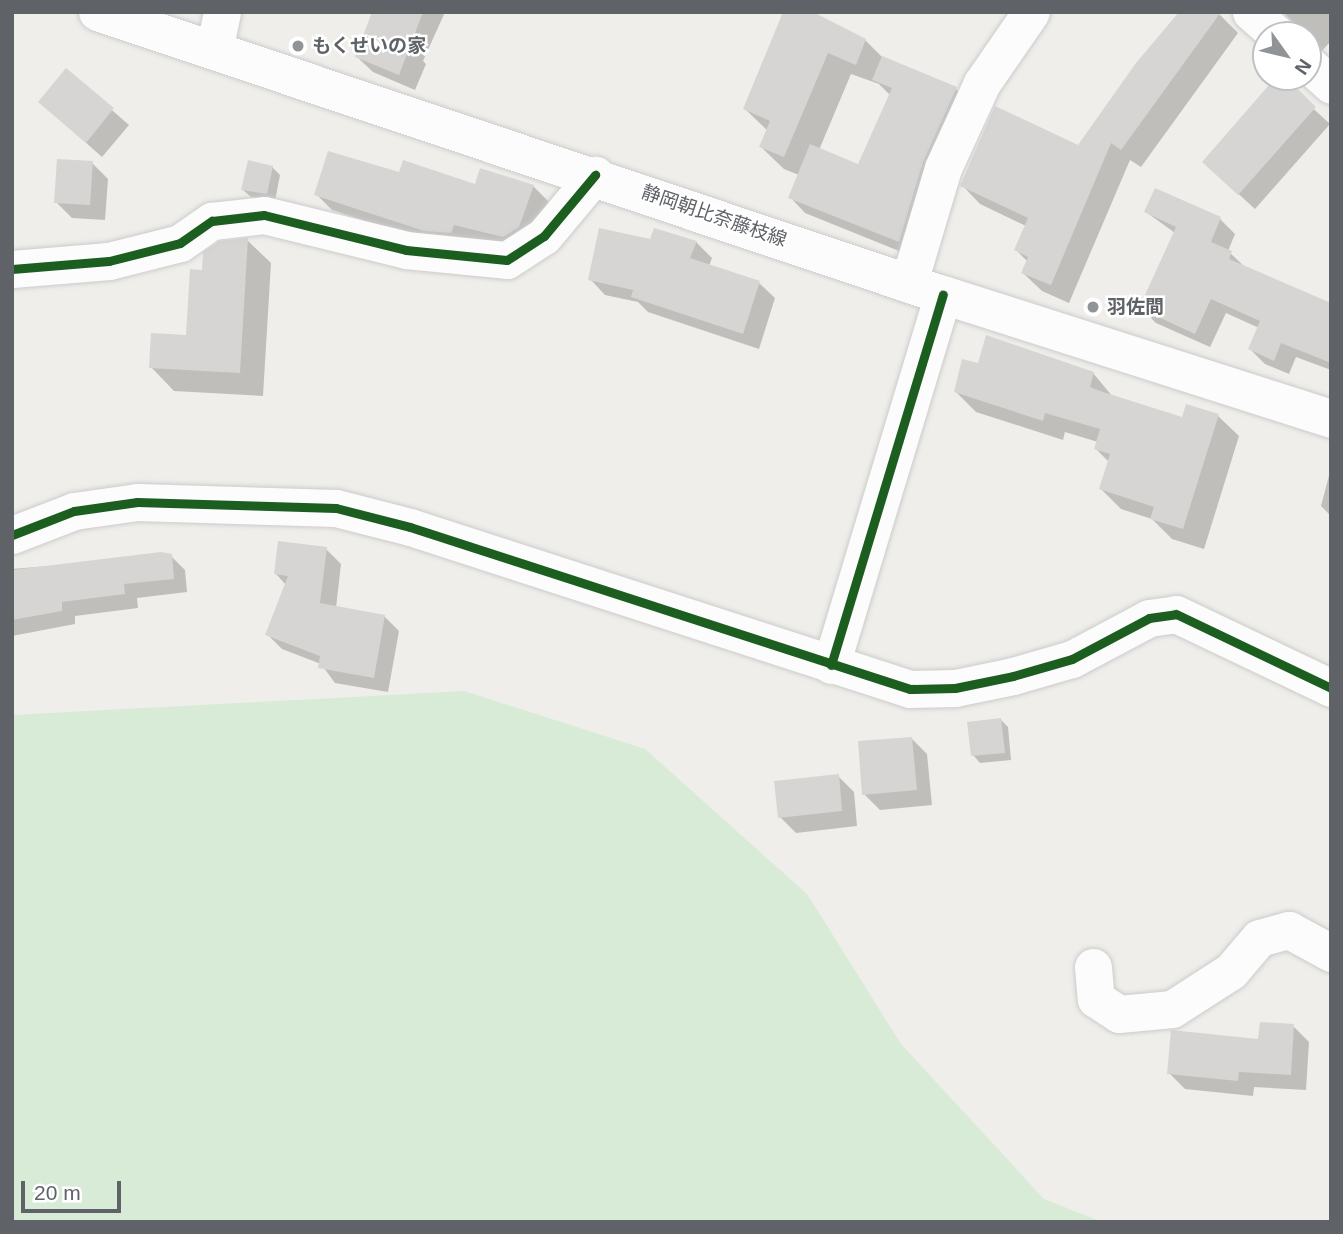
<!DOCTYPE html>
<html>
<head>
<meta charset="utf-8">
<style>
	body { margin:0 }
	#map { position:relative; width:1343px; height:1234px; overflow:hidden; background:#efeeea; font-family:Helvetica,"Noto Sans JP",sans-serif }
	div>[style] { position:absolute }
	[style*='--x'] { left:calc(var(--x)*1px); top:calc(var(--y)*1px); width:calc(var(--w)*1px); rotate:calc(var(--a)*1deg) }
	.green>* { inset:0; background:#d8ebd6 }
	.shadow>* { inset:0; background:#0003 }
	.building>* { inset:0; background:#d6d5d3 }
	.roads { filter:drop-shadow(0 0 2px #cbcccc) drop-shadow(0 0 2px #cbcccc) }
	.street>* { height:37px; margin:-18.5px; padding:0 18.5px; transform-origin:18.5px; border-radius:18.5px; background:#fdfcfc }
	.secondary>* { height:38px; margin:-19px; padding:0 19px; transform-origin:19px; border-radius:19px; background:#fdfcfc }
	.cycleway>* { height:9px; margin:-4.5px; padding:0 4.5px; transform-origin:4.5px; border-radius:4.5px; background:#1b5e20 }
	.dots>* { width:19px; height:19px; translate:-50% -50%; box-sizing:border-box; border:4px solid #fff; border-radius:50% }
	span { translate:-50% -50%; white-space:nowrap; text-align:center; line-height:1.15; -webkit-text-stroke:5px #fff; paint-order:stroke }
	.poi-label { font-size:19px; color:#5f6368; font-weight:700 }
	.left { translate:0 -50%; text-align:left }
	.street-label { font-size:19px; color:#5f6368 }
	.frame { position:absolute; inset:0; border:14px solid #5f6368; pointer-events:none }
	.north { position:absolute; left:1252px; top:21px; width:70px; height:70px; box-sizing:border-box; background:#fff; border:2px solid #bfc1c3; border-radius:50%; rotate:124deg; font-size:19px; font-weight:700; line-height:28px; text-align:center; color:#5f6368 }
	.north::after { content:''; display:block; margin:auto; width:24px; height:32px; background:#919496; clip-path:polygon(50% 0,100% 100%,50% 72%,0 100%) }
	.scale { position:absolute; left:21px; top:1181px; width:100px; height:32px; box-sizing:border-box; border:4px solid #5f6368; border-top:0; padding-left:9px; font-size:21px; line-height:24px; white-space:nowrap; color:#5f6368; -webkit-text-stroke:5px #fff; paint-order:stroke }
</style>
</head>
<body>
<div id="map">
	<div class="green">
		<i style="clip-path:polygon(464px 691px,645px 749px,807px 894px,901px 1044px,1044px 1199px,1102px 1222px,12px 1222px,12px 715px)"></i>
	</div>
	<div class="shadow">
		<i style="clip-path:polygon(374px 12px,445px 12px,423px 61px,426px 64px,415px 90px,373px 72px,357px 57px)"></i>
		<i style="clip-path:polygon(evenodd,785px 12px,865px 40px,884px 59px,956px 89px,971px 104px,914px 257px,805px 213px,790px 197px,799px 175px,784px 169px,761px 147px,768px 131px,745px 109px,785px 12px,851px 74px,879px 84px,890px 95px,859px 166px,819px 150px,851px 74px)"></i>
		<i style="clip-path:polygon(1217px 12px,1238px 33px,1141px 167px,1130px 160px,1069px 303px,1042px 291px,1023px 273px,1028px 262px,1016px 250px,1026px 226px,980px 204px,962px 185px,1078px 148px)"></i>
		<i style="clip-path:polygon(1283px 12px,1331px 12px,1331px 41px,1321px 52px)"></i>
		<i style="clip-path:polygon(66px 70px,129px 125px,102px 157px,40px 102px)"></i>
		<i style="clip-path:polygon(1279px 77px,1330px 124px,1255px 209px,1221px 178px)"></i>
		<i style="clip-path:polygon(92px 163px,108px 179px,105px 220px,72px 218px,56px 202px)"></i>
		<i style="clip-path:polygon(272px 167px,280px 175px,275px 201px,251px 197px,243px 190px)"></i>
		<i style="clip-path:polygon(400px 175px,476px 186px,533px 186px,549px 202px,534px 243px,441px 246px,332px 210px,316px 194px)"></i>
		<i style="clip-path:polygon(1146px 212px,1220px 219px,1235px 234px,1228px 251px,1246px 268px,1331px 305px,1331px 370px,1296px 357px,1289px 374px,1265px 364px,1250px 349px,1259px 328px,1226px 313px,1210px 347px,1156px 323px,1141px 308px,1175px 233px)"></i>
		<i style="clip-path:polygon(247px 240px,271px 263px,263px 396px,174px 391px,151px 367px,187px 337px,204px 272px)"></i>
		<i style="clip-path:polygon(651px 241px,696px 242px,712px 258px,709px 266px,759px 283px,775px 298px,759px 349px,648px 312px,638px 302px,605px 295px,590px 279px)"></i>
		<i style="clip-path:polygon(979px 365px,1093px 373px,1113px 397px,1183px 419px,1187px 406px,1218px 416px,1239px 436px,1204px 549px,1172px 539px,1152px 519px,1121px 509px,1101px 489px,1109px 462px,1096px 449px,1098px 442px,1065px 432px,1063px 440px,976px 412px,956px 392px)"></i>
		<i style="clip-path:polygon(1331px 468px,1331px 516px,1321px 506px)"></i>
		<i style="clip-path:polygon(326px 549px,341px 564px,336px 608px,384px 616px,399px 631px,388px 692px,335px 683px,321px 664px,282px 649px,267px 634px,286px 585px,276px 574px)"></i>
		<i style="clip-path:polygon(171px 556px,185px 570px,187px 592px,137px 598px,138px 608px,75px 616px,75px 624px,12px 636px,12px 569px)"></i>
		<i style="clip-path:polygon(1000px 719px,1008px 727px,1011px 760px,980px 763px,973px 755px)"></i>
		<i style="clip-path:polygon(911px 738px,927px 754px,932px 805px,880px 810px,864px 794px)"></i>
		<i style="clip-path:polygon(838px 776px,854px 792px,857px 826px,796px 833px,780px 817px)"></i>
		<i style="clip-path:polygon(1293px 1026px,1309px 1042px,1306px 1090px,1254px 1087px,1253px 1096px,1185px 1089px,1169px 1073px)"></i>
	</div>
	<div class="building">
		<i style="clip-path:polygon(372px 12px,423px 12px,399px 75px,355px 57px)"></i>
		<i style="clip-path:polygon(783px 12px,813px 12px,866px 39px,856px 65px,828px 53px,784px 157px,759px 147px,770px 121px,743px 109px)"></i>
		<i style="clip-path:polygon(1179px 12px,1221px 12px,1121px 150px,1111px 143px,1051px 285px,1021px 273px,1028px 257px,1014px 250px,1028px 218px,960px 186px,995px 106px,1078px 145px,1136px 63px)"></i>
		<i style="clip-path:polygon(882px 56px,957px 87px,923px 162px,899px 242px,788px 198px,810px 144px,858px 164px,892px 88px,872px 80px)"></i>
		<i style="clip-path:polygon(66px 68px,114px 108px,86px 143px,38px 102px)"></i>
		<i style="clip-path:polygon(1276px 77px,1286px 77px,1316px 107px,1238px 195px,1202px 162px)"></i>
		<i style="clip-path:polygon(328px 151px,399px 172px,403px 160px,475px 184px,480px 168px,534px 185px,519px 227px,503px 237px,454px 225px,451px 233px,424px 231px,314px 195px)"></i>
		<i style="clip-path:polygon(57px 159px,93px 161px,90px 205px,54px 203px)"></i>
		<i style="clip-path:polygon(248px 160px,273px 166px,267px 194px,241px 190px)"></i>
		<i style="clip-path:polygon(1155px 188px,1221px 217px,1211px 242px,1232px 251px,1229px 259px,1331px 303px,1331px 363px,1281px 343px,1274px 361px,1248px 349px,1260px 321px,1211px 299px,1195px 334px,1139px 308px,1176px 227px,1144px 212px)"></i>
		<i style="clip-path:polygon(599px 228px,650px 239px,654px 228px,697px 241px,690px 258px,760px 281px,743px 334px,631px 297px,633px 290px,588px 280px)"></i>
		<i style="clip-path:polygon(248px 238px,240px 373px,149px 368px,151px 333px,186px 335px,190px 269px,202px 270px,203px 252px,220px 241px)"></i>
		<i style="clip-path:polygon(986px 335px,1094px 372px,1090px 387px,1100px 391px,1182px 417px,1186px 404px,1219px 414px,1183px 529px,1150px 519px,1154px 507px,1099px 489px,1110px 454px,1094px 449px,1100px 429px,1045px 413px,1043px 421px,954px 392px,962px 359px,978px 363px)"></i>
		<i style="clip-path:polygon(278px 541px,327px 547px,320px 603px,385px 615px,374px 678px,318px 668px,320px 656px,265px 635px,288px 576px,274px 574px)"></i>
		<i style="clip-path:polygon(161px 552px,172px 554px,174px 579px,124px 584px,125px 594px,62px 602px,62px 611px,12px 620px,12px 570px)"></i>
		<i style="clip-path:polygon(1001px 718px,1005px 753px,971px 756px,967px 722px)"></i>
		<i style="clip-path:polygon(912px 737px,917px 790px,862px 795px,858px 741px)"></i>
		<i style="clip-path:polygon(839px 774px,842px 811px,778px 818px,774px 781px)"></i>
		<i style="clip-path:polygon(1260px 1022px,1294px 1024px,1291px 1075px,1239px 1072px,1238px 1081px,1167px 1074px,1171px 1030px,1258px 1039px)"></i>
	</div>
	<div class="roads">
		<div class="street">
			<i style="--x:1251;--y:12;--w:35;--a:41"></i>
			<i style="--x:214;--y:50;--w:39;--a:-78"></i>
			<i style="--x:1308;--y:64;--w:31;--a:42"></i>
			<i style="--x:12;--y:269;--w:97;--a:-4.7"></i>
			<i style="--x:109;--y:261;--w:73;--a:-14.2"></i>
			<i style="--x:180;--y:243;--w:39;--a:-35"></i>
			<i style="--x:212;--y:221;--w:52;--a:-6.6"></i>
			<i style="--x:264;--y:215;--w:146;--a:13.8"></i>
			<i style="--x:406;--y:250;--w:101;--a:5.7"></i>
			<i style="--x:507;--y:260;--w:44;--a:-33"></i>
			<i style="--x:544;--y:236;--w:80;--a:-50.1"></i>
			<i style="--x:909;--y:282;--w:119;--a:-73.4"></i>
			<i style="--x:943;--y:168;--w:94;--a:-65.4"></i>
			<i style="--x:982;--y:83;--w:86;--a:-55.4"></i>
			<i style="--x:12;--y:535;--w:66;--a:-21.2"></i>
			<i style="--x:74;--y:511;--w:64;--a:-8.1"></i>
			<i style="--x:137;--y:502;--w:199;--a:1.7"></i>
			<i style="--x:336;--y:508;--w:76;--a:14.4"></i>
			<i style="--x:410;--y:527;--w:526;--a:17.95"></i>
			<i style="--x:910;--y:689;--w:45;--a:-1.3"></i>
			<i style="--x:955;--y:688;--w:59;--a:-11.7"></i>
			<i style="--x:1013;--y:676;--w:61;--a:-16.1"></i>
			<i style="--x:1072;--y:659;--w:87;--a:-28"></i>
			<i style="--x:1149;--y:618;--w:27;--a:-8"></i>
			<i style="--x:1176;--y:614;--w:172;--a:25.5"></i>
			<i style="--x:831;--y:665;--w:387;--a:-73.2"></i>
			<i style="--x:1093;--y:967;--w:32;--a:85"></i>
			<i style="--x:1096;--y:999;--w:27;--a:33"></i>
			<i style="--x:1119;--y:1014;--w:53;--a:-5.4"></i>
			<i style="--x:1172;--y:1009;--w:70;--a:-32.8"></i>
			<i style="--x:1231;--y:971;--w:43;--a:-49.7"></i>
			<i style="--x:1259;--y:938;--w:31;--a:-15"></i>
			<i style="--x:1289;--y:930;--w:48;--a:28.7"></i>
		</div>
		<div class="secondary">
			<i style="--x:98;--y:12;--w:891;--a:18.52"></i>
			<i style="--x:943;--y:295;--w:407;--a:17.7"></i>
		</div>
	</div>
	<div class="cycleway">
		<i style="--x:12;--y:269;--w:97;--a:-4.7"></i>
		<i style="--x:109;--y:261;--w:73;--a:-14.2"></i>
		<i style="--x:180;--y:243;--w:39;--a:-35"></i>
		<i style="--x:212;--y:221;--w:52;--a:-6.6"></i>
		<i style="--x:264;--y:215;--w:146;--a:13.8"></i>
		<i style="--x:406;--y:250;--w:101;--a:5.7"></i>
		<i style="--x:507;--y:260;--w:44;--a:-33"></i>
		<i style="--x:544;--y:236;--w:80;--a:-50.1"></i>
		<i style="--x:12;--y:535;--w:66;--a:-21.2"></i>
		<i style="--x:74;--y:511;--w:64;--a:-8.1"></i>
		<i style="--x:137;--y:502;--w:199;--a:1.7"></i>
		<i style="--x:336;--y:508;--w:76;--a:14.4"></i>
		<i style="--x:410;--y:527;--w:526;--a:17.95"></i>
		<i style="--x:910;--y:689;--w:45;--a:-1.3"></i>
		<i style="--x:955;--y:688;--w:59;--a:-11.7"></i>
		<i style="--x:1013;--y:676;--w:61;--a:-16.1"></i>
		<i style="--x:1072;--y:659;--w:87;--a:-28"></i>
		<i style="--x:1149;--y:618;--w:27;--a:-8"></i>
		<i style="--x:1176;--y:614;--w:172;--a:25.5"></i>
		<i style="--x:831;--y:665;--w:387;--a:-73.2"></i>
	</div>
	<div class="dots">
		<i style="left:298px;top:46px;background:#919496"></i>
		<i style="left:1093px;top:307px;background:#919496"></i>
	</div>
	<div class="poi-label">
		<span class="left" style="left:312px;top:46px">もくせいの家</span>
		<span class="left" style="left:1107px;top:307px">羽佐間</span>
	</div>
	<div class="street-label">
		<span style="left:714px;top:216px;rotate:19deg">静岡朝比奈藤枝線</span>
	</div>
	<div class="frame"></div>
	<div class="north">N</div>
	<div class="scale">20 m</div>
</div>
</body>
</html>
